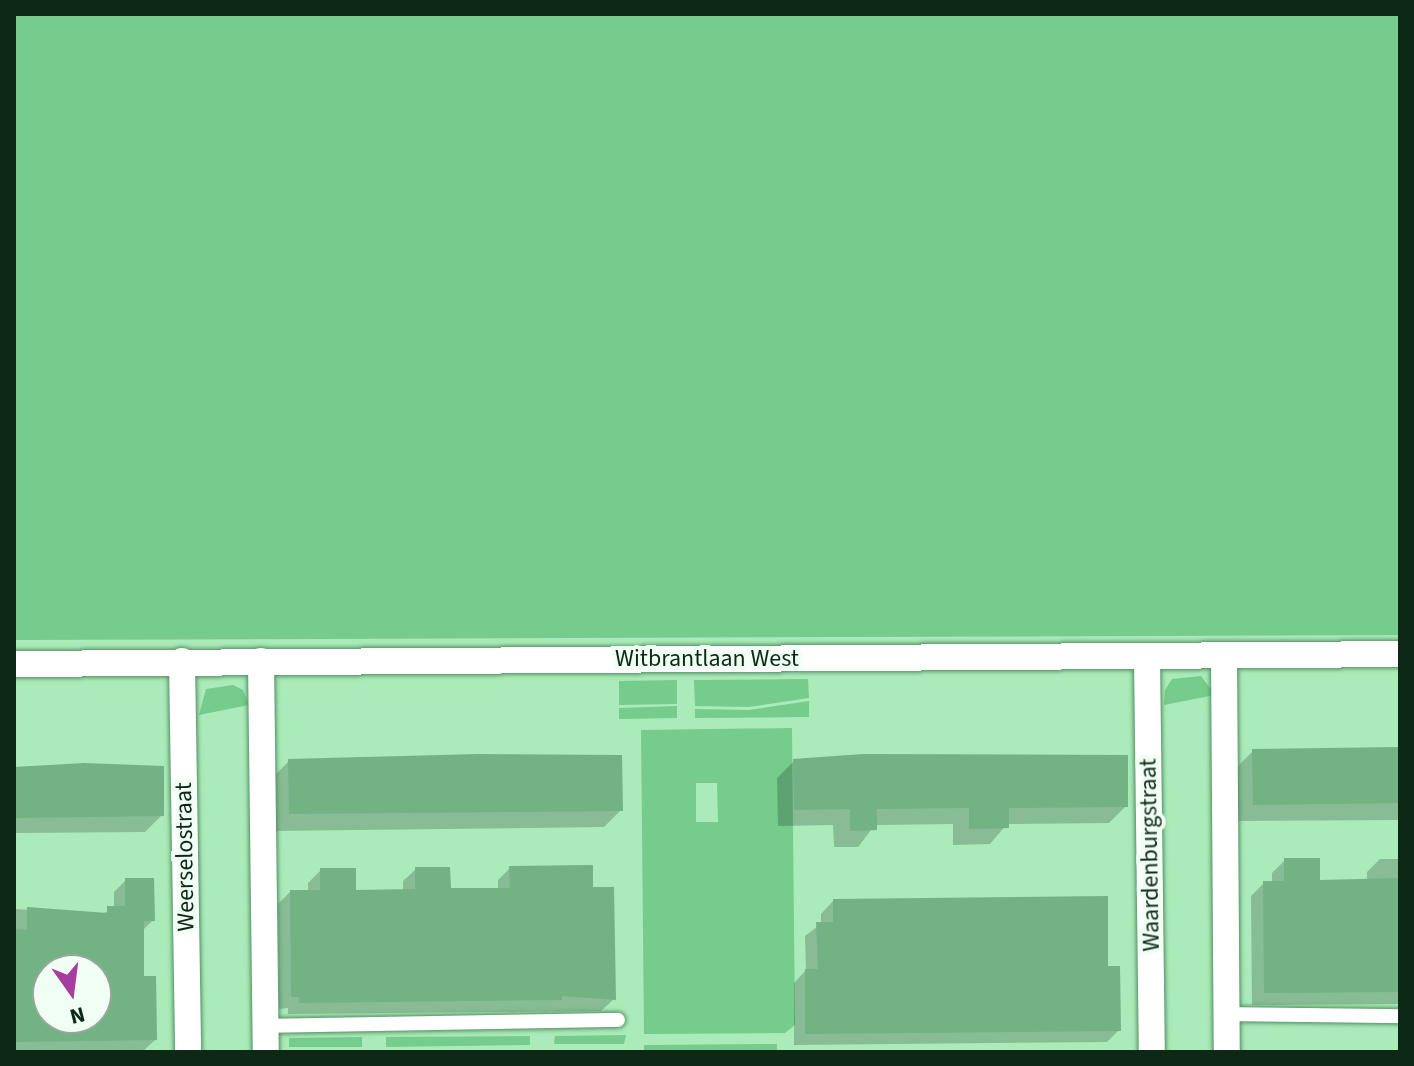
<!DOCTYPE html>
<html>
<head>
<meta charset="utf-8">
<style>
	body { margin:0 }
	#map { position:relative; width:1414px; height:1066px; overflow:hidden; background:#aaebb9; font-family:"Source Sans 3",sans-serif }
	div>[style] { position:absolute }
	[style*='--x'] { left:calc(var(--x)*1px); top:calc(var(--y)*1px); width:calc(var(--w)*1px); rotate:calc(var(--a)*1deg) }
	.green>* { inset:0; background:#75cc8c }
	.shadow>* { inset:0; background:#0003 }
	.building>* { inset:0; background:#73b283 }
	.roads { filter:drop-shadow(0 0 2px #529062) drop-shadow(0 0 2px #529062) }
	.lane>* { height:14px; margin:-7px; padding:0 7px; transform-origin:7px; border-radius:7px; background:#fff }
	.street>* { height:26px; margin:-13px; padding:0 13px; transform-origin:13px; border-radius:13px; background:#fff }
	span { translate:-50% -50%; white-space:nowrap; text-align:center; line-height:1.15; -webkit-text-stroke:8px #f1fef3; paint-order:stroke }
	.street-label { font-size:24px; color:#0e2816 }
	.frame { position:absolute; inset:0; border:16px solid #0e2816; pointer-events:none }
	.north { position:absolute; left:32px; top:954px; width:80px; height:80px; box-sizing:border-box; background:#f1fef3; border:2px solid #96a89b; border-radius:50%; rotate:166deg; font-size:22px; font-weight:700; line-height:32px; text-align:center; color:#0e2816 }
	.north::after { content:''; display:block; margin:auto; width:28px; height:36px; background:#a73d9e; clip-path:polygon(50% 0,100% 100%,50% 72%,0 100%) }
</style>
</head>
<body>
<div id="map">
	<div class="green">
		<i style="clip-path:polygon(14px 14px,1400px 14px,1400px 635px,14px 640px)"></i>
		<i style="clip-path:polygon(1201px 676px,1215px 695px,1164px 705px,1165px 690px,1172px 679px)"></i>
		<i style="clip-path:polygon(808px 679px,809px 698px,749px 707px,695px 706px,694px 680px)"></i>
		<i style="clip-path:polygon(677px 680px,677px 704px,619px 705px,619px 681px)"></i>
		<i style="clip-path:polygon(233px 685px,243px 690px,249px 705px,199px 715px,206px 689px)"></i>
		<i style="clip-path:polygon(809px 701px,809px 717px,695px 718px,695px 709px,749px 710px)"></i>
		<i style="clip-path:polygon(677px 706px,677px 718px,619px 719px,619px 708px)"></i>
		<i style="clip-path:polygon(evenodd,792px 728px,795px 1025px,785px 1033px,644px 1034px,641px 730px,792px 728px,696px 783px,717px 783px,718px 822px,696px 822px,696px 783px)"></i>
		<i style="clip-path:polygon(626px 1035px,624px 1044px,554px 1044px,555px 1036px)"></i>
		<i style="clip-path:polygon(530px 1036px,530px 1045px,386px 1047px,386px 1037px)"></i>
		<i style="clip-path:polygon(362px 1037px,362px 1047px,289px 1047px,289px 1038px)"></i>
		<i style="clip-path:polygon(777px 1044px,777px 1052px,644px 1052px,644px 1045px)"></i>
	</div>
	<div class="shadow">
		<i style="clip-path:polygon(1400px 750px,1400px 820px,1237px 821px,1236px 768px,1253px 751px)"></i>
		<i style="clip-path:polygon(289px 761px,621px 810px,604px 827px,272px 831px,272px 778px)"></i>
		<i style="clip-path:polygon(794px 761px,1126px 806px,1109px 823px,1007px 824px,990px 844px,953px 845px,953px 824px,875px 825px,858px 847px,834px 847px,833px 825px,778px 826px,777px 778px)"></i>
		<i style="clip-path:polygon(14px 769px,162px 815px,145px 832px,14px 833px)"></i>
		<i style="clip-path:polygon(1380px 859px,1400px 859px,1400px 1004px,1252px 1005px,1251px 896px,1264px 883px,1272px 883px,1272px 873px,1285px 860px,1318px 882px,1367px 881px,1367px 872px)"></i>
		<i style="clip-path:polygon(510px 868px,591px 889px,614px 999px,601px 1011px,288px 1014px,288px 1008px,279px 1009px,278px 904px,290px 892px,308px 892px,308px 883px,321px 870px,354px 892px,403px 891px,403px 881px,416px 869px,449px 890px,498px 890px,498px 880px)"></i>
		<i style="clip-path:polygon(evenodd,126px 880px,153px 920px,142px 931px,142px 978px,155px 1040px,143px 1051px,14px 1052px,14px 909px,102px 914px,114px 908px,114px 892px,126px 880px,48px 970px,96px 970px,96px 1018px,48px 1018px,48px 970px)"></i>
		<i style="clip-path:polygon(833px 901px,1106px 968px,1119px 1030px,1107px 1042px,794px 1045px,794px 983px,806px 970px,805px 936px,821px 924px,821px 914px)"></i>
	</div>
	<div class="building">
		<i style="clip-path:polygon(1400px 747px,1400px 803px,1253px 805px,1252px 749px)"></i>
		<i style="clip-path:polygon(479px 754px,622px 755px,623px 811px,289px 814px,288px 759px)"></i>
		<i style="clip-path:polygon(863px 754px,1128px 755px,1128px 807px,1009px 808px,1009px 828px,969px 829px,969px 808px,877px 809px,877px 830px,850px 831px,850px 809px,794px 810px,793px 759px)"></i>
		<i style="clip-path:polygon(84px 763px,164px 766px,164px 816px,14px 818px,14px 767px)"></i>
		<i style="clip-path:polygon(1284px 858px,1320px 858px,1320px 880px,1400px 878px,1400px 992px,1264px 993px,1263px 881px,1284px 881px)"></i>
		<i style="clip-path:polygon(593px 865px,593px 887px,614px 887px,616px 1000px,562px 996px,562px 1000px,299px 1003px,299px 997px,291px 997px,290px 890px,320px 890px,320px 868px,356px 868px,356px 890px,415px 889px,415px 867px,450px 867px,451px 888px,510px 888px,509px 866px)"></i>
		<i style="clip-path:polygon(evenodd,125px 878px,154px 878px,155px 921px,144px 921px,144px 976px,156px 976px,157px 1040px,14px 1042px,14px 929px,27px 930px,27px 907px,107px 913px,107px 906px,125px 906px,125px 878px,48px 970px,96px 970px,96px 1018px,48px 1018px,48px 970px)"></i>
		<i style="clip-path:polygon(1108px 896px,1108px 966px,1120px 966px,1121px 1031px,805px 1034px,805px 969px,818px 969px,816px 922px,833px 922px,833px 899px)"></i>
	</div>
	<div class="roads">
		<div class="lane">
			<i style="--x:1227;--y:1014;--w:173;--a:0.7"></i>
			<i style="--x:266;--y:1026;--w:352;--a:-1"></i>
		</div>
		<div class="street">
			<i style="--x:1224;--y:656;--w:396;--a:89.6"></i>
			<i style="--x:1147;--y:657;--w:395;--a:89.3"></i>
			<i style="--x:182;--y:661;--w:391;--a:89.1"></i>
			<i style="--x:261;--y:661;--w:391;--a:89.3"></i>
			<i style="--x:14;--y:664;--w:1386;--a:-0.41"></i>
		</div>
	</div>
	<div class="street-label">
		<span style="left:707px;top:659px">Witbrantlaan West</span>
		<span style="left:1150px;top:855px;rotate:-91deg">Waardenburgstraat</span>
		<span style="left:185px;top:857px;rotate:-91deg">Weerselostraat</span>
	</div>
	<div class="frame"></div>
	<div class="north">N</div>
</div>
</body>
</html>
